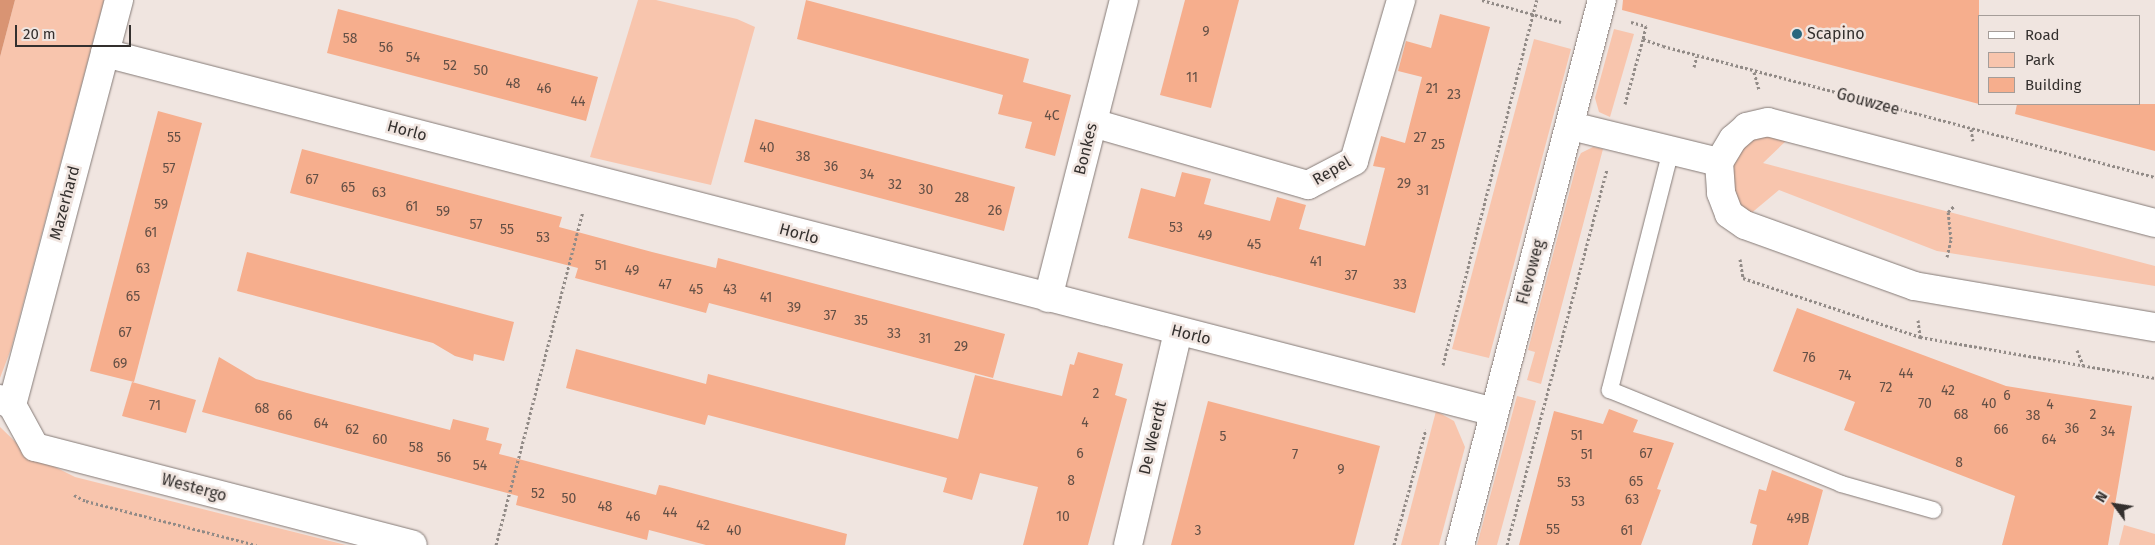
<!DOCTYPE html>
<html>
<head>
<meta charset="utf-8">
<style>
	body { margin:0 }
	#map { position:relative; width:2155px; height:545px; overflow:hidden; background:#f0e5e0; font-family:"Fira Sans",sans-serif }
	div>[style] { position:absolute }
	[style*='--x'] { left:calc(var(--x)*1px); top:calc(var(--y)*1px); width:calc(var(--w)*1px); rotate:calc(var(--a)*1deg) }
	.green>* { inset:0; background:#f8c5ad }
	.water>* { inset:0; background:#d99473 }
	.building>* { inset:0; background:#f6ae8d }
	.path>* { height:3px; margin-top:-1.5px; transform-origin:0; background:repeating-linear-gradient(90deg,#928b87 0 2.5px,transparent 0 5px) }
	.roads { filter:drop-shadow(0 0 1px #857b77) drop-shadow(0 0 1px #857b77) }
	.lane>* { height:16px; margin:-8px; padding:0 8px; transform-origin:8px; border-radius:8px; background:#fff }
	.street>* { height:28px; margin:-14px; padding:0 14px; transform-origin:14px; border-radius:14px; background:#fff }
	.dots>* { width:14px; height:14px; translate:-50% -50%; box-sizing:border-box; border:2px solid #f0e5e0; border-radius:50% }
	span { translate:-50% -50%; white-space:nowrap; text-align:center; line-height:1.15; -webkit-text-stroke:5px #f0e5e0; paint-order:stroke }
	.number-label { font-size:14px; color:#645046 }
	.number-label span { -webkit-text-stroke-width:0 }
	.poi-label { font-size:16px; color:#34302e }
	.left { translate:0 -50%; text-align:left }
	.street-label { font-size:16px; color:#34302e }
	.legend { position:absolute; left:1978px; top:15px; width:162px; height:90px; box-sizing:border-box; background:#f0e5e0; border:1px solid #a59d99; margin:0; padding:6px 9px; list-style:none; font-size:15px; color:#34302e }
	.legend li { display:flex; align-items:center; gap:10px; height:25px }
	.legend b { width:25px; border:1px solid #a59d99 }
	.north { position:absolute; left:2090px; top:480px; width:50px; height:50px; -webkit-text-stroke:4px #f0e5e0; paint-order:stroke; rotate:301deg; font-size:14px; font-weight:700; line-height:20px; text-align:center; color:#34302e }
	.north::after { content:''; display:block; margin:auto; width:18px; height:22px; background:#34302e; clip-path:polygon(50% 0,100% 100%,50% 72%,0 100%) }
	.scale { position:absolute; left:15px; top:25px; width:116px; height:22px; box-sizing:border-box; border:2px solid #34302e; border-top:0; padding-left:6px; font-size:15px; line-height:18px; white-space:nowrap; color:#34302e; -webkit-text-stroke:4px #f0e5e0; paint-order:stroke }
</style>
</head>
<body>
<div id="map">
	<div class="green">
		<i style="clip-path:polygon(15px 0,104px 0,11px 349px,0 378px,0 57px)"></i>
		<i style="clip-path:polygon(638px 0,656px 0,737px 19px,755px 27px,711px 185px,590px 157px)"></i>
		<i style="clip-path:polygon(1614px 29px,1634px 34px,1610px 117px,1599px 112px,1595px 98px)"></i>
		<i style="clip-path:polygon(1534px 39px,1571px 49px,1489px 358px,1452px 349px)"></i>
		<i style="clip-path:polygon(1765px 133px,1789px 138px,1763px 163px,2155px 266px,2155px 286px,1937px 251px,1779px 190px,1749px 215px,1733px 201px,1731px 162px,1746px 143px)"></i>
		<i style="clip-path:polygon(1593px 147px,1603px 149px,1541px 384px,1527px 380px,1535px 352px,1528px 350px,1578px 159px,1581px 153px)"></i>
		<i style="clip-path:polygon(1517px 396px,1536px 401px,1497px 545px,1477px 545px)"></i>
		<i style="clip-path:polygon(1436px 411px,1454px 421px,1465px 447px,1439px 545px,1401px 545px)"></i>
		<i style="clip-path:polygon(0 427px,27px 453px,75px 477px,346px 545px,0 545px)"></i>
		<i style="clip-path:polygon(2124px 525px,2155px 534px,2155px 545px,2119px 545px)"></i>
	</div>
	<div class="water">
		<i style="clip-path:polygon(0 0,15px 0,0 57px)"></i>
	</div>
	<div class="building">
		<i style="clip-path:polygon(806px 0,1029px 59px,1023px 82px,1071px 95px,1055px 156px,1025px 148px,1032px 122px,998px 114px,1003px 95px,797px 39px)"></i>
		<i style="clip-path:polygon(1185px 0,1239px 0,1211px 108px,1160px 95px)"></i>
		<i style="clip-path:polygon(1623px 0,1979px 0,1979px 104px,1622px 10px)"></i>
		<i style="clip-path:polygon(338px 9px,598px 77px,586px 121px,327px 53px)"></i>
		<i style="clip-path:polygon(1440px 14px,1490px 27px,1415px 313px,1128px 238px,1141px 188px,1175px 197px,1182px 172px,1211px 179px,1204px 204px,1270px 221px,1277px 197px,1306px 205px,1299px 229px,1365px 246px,1385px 168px,1373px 166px,1381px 136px,1405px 143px,1422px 77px,1398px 71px,1406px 41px,1431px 48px)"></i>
		<i style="clip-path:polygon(2017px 104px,2155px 104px,2155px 151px,2015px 114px)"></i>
		<i style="clip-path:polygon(158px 111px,202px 123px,134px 382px,90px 371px)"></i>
		<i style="clip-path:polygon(755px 119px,1015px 187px,1004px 231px,744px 162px)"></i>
		<i style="clip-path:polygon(302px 149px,562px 217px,559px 227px,652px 252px,716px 268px,718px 258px,1005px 334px,993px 378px,709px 303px,706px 313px,609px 287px,575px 278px,578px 268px,290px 193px)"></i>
		<i style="clip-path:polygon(247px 252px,514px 322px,504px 361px,474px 354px,473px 361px,455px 356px,433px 343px,237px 291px)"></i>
		<i style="clip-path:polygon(1797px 308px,2006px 386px,2132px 406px,2108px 545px,2002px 545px,2015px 496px,1844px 430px,1855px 402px,1773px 371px)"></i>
		<i style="clip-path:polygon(576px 349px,706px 384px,708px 374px,958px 439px,975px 375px,1062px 396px,1070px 364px,1074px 365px,1078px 352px,1123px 364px,1115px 395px,1127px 399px,1088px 545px,1023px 545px,1038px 487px,980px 473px,972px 500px,943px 492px,947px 478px,708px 415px,705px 425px,566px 388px)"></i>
		<i style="clip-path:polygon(219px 357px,256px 379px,307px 393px,450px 430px,453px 419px,489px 428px,486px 440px,502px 444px,499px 454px,656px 495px,659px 485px,665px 486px,847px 534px,845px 545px,706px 545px,649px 530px,647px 540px,516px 505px,518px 496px,202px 412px)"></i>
		<i style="clip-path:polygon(132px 382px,196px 400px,186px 433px,122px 416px)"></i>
		<i style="clip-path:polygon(1208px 401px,1380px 446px,1354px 545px,1171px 545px)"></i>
		<i style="clip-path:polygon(1609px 409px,1638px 420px,1633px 432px,1674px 443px,1657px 489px,1661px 490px,1641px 545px,1519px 545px,1554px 411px,1603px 424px)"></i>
		<i style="clip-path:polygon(1772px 470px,1823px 490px,1808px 545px,1752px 545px,1757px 525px,1750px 523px,1759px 489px,1766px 491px)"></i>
	</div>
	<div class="path">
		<i style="--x:1482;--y:0;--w:82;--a:15.6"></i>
		<i style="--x:1631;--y:22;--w:16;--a:15"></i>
		<i style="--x:1646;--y:26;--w:13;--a:103"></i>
		<i style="--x:1643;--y:39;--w:21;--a:19"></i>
		<i style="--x:1663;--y:46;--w:509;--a:14.91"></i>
		<i style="--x:1694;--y:67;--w:11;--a:-75"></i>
		<i style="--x:1754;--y:72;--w:19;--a:74"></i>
		<i style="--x:1625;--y:104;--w:67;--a:-74.5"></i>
		<i style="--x:1971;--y:129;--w:12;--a:81"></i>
		<i style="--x:1947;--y:257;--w:18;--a:-77"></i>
		<i style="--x:1951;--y:239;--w:27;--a:-96"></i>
		<i style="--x:1948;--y:212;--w:8;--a:-45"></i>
		<i style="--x:1740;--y:259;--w:19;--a:81"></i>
		<i style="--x:1743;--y:278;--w:187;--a:18.4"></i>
		<i style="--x:1920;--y:337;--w:239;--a:9.9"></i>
		<i style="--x:1918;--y:320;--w:17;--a:83"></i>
		<i style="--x:2077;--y:350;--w:16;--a:68"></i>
		<i style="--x:1443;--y:365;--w:377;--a:-75.6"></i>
		<i style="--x:74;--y:495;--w:13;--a:27"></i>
		<i style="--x:86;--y:501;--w:176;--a:14.5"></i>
		<i style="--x:496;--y:545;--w:344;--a:-75.4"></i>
		<i style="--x:1394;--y:545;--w:120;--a:-74.6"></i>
		<i style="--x:1507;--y:545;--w:388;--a:-75.1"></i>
	</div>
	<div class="roads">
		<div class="lane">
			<i style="--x:1671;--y:150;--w:248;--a:104.3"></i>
			<i style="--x:1610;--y:390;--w:249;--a:22.1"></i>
			<i style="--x:1841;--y:484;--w:96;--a:15.8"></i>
		</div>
		<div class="street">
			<i style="--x:105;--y:53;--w:1435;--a:14.49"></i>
			<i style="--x:1093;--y:123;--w:224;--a:16.1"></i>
			<i style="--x:1308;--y:185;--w:52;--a:-27.6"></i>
			<i style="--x:1354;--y:161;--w:168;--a:-73.7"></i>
			<i style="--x:1571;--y:126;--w:152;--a:13.7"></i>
			<i style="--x:2155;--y:223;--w:400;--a:-165.4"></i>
			<i style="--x:1768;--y:122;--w:22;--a:167"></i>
			<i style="--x:1747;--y:127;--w:18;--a:139"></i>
			<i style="--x:1733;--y:139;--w:27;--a:121"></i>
			<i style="--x:1719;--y:162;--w:31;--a:86"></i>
			<i style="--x:1721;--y:193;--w:22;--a:69"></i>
			<i style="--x:1729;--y:214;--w:19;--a:35"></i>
			<i style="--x:1745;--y:225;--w:180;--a:19.8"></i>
			<i style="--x:1914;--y:286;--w:244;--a:9.7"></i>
			<i style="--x:1048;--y:298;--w:308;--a:-75.7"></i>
			<i style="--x:0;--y:399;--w:13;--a:27"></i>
			<i style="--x:12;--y:405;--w:48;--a:61.3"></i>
			<i style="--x:35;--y:447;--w:390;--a:14.5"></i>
			<i style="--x:12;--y:405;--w:419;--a:-75.2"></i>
			<i style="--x:1128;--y:545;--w:219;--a:-76.8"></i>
			<i style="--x:1460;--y:545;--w:563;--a:-75.4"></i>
		</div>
	</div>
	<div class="dots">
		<i style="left:1797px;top:34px;background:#2a677e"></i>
	</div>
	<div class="number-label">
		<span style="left:1206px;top:32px">9</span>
		<span style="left:350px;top:39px">58</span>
		<span style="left:386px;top:48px">56</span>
		<span style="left:413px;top:58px">54</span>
		<span style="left:450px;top:66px">52</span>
		<span style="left:481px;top:71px">50</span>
		<span style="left:1192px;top:78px">11</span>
		<span style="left:513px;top:84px">48</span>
		<span style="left:544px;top:89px">46</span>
		<span style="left:1432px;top:89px">21</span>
		<span style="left:1454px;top:95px">23</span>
		<span style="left:578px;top:102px">44</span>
		<span style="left:1052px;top:116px">4C</span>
		<span style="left:174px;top:138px">55</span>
		<span style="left:1420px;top:138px">27</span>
		<span style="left:1438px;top:145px">25</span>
		<span style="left:767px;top:148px">40</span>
		<span style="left:803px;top:157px">38</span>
		<span style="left:831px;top:167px">36</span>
		<span style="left:169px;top:169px">57</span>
		<span style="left:867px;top:175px">34</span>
		<span style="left:312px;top:180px">67</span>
		<span style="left:1404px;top:184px">29</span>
		<span style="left:895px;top:185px">32</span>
		<span style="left:348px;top:188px">65</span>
		<span style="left:926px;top:190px">30</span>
		<span style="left:1423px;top:191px">31</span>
		<span style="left:379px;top:193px">63</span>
		<span style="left:962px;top:198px">28</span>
		<span style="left:161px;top:205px">59</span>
		<span style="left:412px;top:207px">61</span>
		<span style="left:995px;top:211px">26</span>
		<span style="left:443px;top:212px">59</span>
		<span style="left:476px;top:225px">57</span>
		<span style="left:1176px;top:228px">53</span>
		<span style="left:507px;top:230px">55</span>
		<span style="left:151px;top:233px">61</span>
		<span style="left:1205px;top:236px">49</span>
		<span style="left:543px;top:238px">53</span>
		<span style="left:1254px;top:245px">45</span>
		<span style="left:1316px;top:262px">41</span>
		<span style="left:601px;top:266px">51</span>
		<span style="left:143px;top:269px">63</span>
		<span style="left:632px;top:271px">49</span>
		<span style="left:1351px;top:276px">37</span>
		<span style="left:665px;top:285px">47</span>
		<span style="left:1400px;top:285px">33</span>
		<span style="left:696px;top:290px">45</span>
		<span style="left:730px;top:290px">43</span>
		<span style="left:133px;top:297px">65</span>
		<span style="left:766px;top:298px">41</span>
		<span style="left:794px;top:308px">39</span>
		<span style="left:830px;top:316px">37</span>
		<span style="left:861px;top:321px">35</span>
		<span style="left:125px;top:333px">67</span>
		<span style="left:894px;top:334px">33</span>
		<span style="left:925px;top:339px">31</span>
		<span style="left:961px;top:347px">29</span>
		<span style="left:1809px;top:358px">76</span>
		<span style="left:120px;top:364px">69</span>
		<span style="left:1906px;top:374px">44</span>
		<span style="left:1845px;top:376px">74</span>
		<span style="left:1886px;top:388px">72</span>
		<span style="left:1948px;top:391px">42</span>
		<span style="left:1096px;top:394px">2</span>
		<span style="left:2007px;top:396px">6</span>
		<span style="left:1925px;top:404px">70</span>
		<span style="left:1989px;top:404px">40</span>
		<span style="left:2050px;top:405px">4</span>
		<span style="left:155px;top:406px">71</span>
		<span style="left:262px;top:409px">68</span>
		<span style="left:1961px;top:415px">68</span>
		<span style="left:2093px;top:415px">2</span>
		<span style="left:285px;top:416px">66</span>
		<span style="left:2033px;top:416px">38</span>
		<span style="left:1085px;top:423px">4</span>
		<span style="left:321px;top:424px">64</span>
		<span style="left:2072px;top:429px">36</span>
		<span style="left:352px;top:430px">62</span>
		<span style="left:2001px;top:430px">66</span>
		<span style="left:2108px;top:432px">34</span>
		<span style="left:1577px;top:436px">51</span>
		<span style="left:1223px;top:437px">5</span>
		<span style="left:380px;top:440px">60</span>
		<span style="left:2049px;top:440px">64</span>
		<span style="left:416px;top:448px">58</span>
		<span style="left:1080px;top:454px">6</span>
		<span style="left:1646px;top:454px">67</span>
		<span style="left:1295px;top:455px">7</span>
		<span style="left:1587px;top:455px">51</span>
		<span style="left:444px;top:458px">56</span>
		<span style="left:1959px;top:463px">8</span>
		<span style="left:480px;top:466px">54</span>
		<span style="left:1341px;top:470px">9</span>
		<span style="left:1071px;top:481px">8</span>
		<span style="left:1636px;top:482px">65</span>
		<span style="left:1564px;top:483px">53</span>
		<span style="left:538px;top:494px">52</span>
		<span style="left:569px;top:499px">50</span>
		<span style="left:1632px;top:500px">63</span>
		<span style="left:1578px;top:502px">53</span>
		<span style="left:605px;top:507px">48</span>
		<span style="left:670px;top:513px">44</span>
		<span style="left:633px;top:517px">46</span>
		<span style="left:1063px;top:517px">10</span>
		<span style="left:1798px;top:519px">49B</span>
		<span style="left:703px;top:526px">42</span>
		<span style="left:1553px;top:530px">55</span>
		<span style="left:734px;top:531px">40</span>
		<span style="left:1198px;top:531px">3</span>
		<span style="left:1627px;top:531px">61</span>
	</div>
	<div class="poi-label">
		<span class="left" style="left:1807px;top:34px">Scapino</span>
	</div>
	<div class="street-label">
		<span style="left:1868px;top:102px;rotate:15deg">Gouwzee</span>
		<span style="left:407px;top:131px;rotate:15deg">Horlo</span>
		<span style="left:1086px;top:149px;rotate:-76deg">Bonkes</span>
		<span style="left:1332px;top:171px;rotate:-30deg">Repel</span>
		<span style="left:65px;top:203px;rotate:-75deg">Mazerhard</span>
		<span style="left:799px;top:234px;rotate:15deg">Horlo</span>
		<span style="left:1531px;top:272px;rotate:-75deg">Flevoweg</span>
		<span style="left:1191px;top:335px;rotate:14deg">Horlo</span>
		<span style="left:1153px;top:438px;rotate:-77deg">De Weerdt</span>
		<span style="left:194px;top:488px;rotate:15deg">Westergo</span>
	</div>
	<ul class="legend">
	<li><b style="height:6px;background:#fff"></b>Road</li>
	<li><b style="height:14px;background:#f8c5ad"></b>Park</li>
	<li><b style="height:14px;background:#f6ae8d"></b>Building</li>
	</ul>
	<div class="north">N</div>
	<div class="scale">20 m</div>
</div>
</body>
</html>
